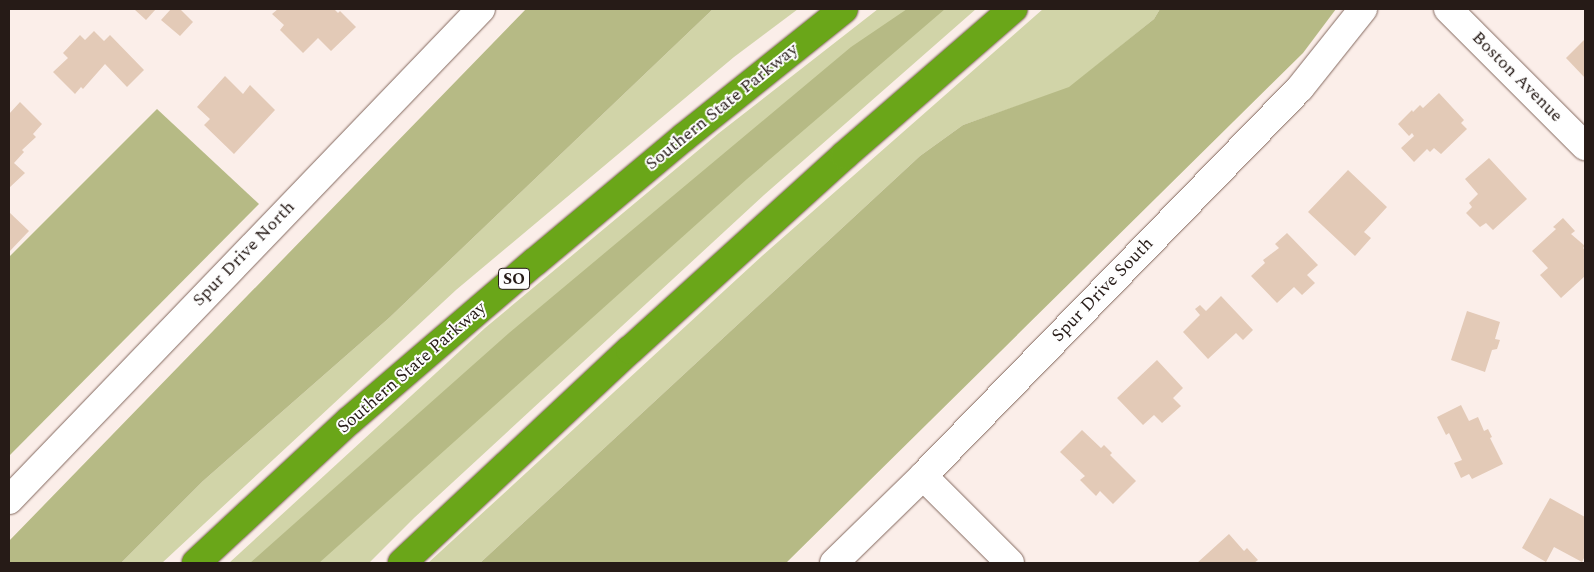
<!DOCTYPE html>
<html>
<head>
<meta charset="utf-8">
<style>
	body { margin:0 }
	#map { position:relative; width:1594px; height:572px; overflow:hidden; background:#fbeee9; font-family:Spectral,serif }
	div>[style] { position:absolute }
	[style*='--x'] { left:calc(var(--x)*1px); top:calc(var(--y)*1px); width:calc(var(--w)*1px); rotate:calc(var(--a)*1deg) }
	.green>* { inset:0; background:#d1d4a8 }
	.forest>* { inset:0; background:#b6ba85 }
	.building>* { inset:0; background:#e3cab7 }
	.roads { filter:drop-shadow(0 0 1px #83685e) drop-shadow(0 0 1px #83685e) }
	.minor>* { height:28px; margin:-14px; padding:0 14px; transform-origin:14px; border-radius:14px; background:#fff }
	.highway>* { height:28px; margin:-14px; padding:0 14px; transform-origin:14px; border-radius:14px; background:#6aa619 }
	span { translate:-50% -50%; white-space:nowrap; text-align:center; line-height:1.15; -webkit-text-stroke:4px #fefefe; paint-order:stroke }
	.shield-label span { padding:1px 4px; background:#fefefe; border:1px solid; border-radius:4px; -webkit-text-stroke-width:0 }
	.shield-label { font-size:16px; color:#261b17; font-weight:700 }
	.street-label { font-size:18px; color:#261b17 }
	.frame { position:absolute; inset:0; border:10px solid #261b17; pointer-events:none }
</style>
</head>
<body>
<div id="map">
	<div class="green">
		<i style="clip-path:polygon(713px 9px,798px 9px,734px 57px,456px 290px,162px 563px,121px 563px,203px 481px,389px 318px)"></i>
		<i style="clip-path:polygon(878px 9px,976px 9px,764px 195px,414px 518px,369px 563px,229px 563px,485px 328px,719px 133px)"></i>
		<i style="clip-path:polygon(1043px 9px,1160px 9px,1154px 19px,1069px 88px,963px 125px,920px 156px,480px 563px,428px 563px,762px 256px)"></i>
	</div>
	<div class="forest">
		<i style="clip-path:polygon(526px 9px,713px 9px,389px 318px,203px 481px,121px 563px,9px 563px,9px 541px)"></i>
		<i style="clip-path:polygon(907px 9px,945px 9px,747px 179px,319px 563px,250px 563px,509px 333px,851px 47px)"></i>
		<i style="clip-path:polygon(1160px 9px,1336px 9px,1303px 53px,786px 563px,480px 563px,920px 156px,963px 125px,1069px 87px,1154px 19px)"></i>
		<i style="clip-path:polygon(157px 109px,259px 204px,9px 456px,9px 257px)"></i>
	</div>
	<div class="building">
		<i style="clip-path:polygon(134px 9px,156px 9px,146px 20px)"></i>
		<i style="clip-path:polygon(171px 9px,180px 9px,193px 22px,180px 36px,161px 20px)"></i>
		<i style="clip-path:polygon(278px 9px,334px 9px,338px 13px,340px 11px,356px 27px,331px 51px,318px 38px,303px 53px,280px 30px,284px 25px,272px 14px)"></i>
		<i style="clip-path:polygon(94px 31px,104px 41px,110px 35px,144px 70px,127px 87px,105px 64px,83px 89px,81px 87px,75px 94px,53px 72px,68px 58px,63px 53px,80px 35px,85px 40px)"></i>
		<i style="clip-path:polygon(1585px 39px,1585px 78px,1566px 58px)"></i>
		<i style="clip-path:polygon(225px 76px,243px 94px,250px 85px,275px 110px,234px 154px,204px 125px,210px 119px,197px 107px)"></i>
		<i style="clip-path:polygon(1439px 93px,1464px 120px,1461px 123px,1467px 129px,1441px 154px,1434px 148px,1430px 152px,1427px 149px,1414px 162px,1401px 148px,1414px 136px,1412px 133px,1409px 136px,1398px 124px,1412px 110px,1413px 112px,1420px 105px,1423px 108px)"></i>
		<i style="clip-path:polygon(20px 102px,42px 124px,33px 134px,36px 137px,22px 150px,24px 152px,14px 163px,25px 173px,9px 188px,9px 114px)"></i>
		<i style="clip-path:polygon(1489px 158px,1527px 199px,1493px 230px,1486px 223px,1480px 227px,1466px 213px,1472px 207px,1469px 203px,1478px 194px,1465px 179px)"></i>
		<i style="clip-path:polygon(1348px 170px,1387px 207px,1364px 232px,1371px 238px,1355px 256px,1308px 212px)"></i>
		<i style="clip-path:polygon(9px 212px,29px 231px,9px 252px)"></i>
		<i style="clip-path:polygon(1563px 218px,1575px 231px,1571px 234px,1585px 246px,1583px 248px,1585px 250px,1585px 276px,1561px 298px,1540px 275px,1548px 268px,1532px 251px,1556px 229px,1553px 227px)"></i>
		<i style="clip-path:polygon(1287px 233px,1318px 265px,1307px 275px,1315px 283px,1302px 295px,1294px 287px,1277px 303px,1251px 276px,1265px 263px,1263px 260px,1279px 248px,1275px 244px)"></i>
		<i style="clip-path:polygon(1221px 296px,1253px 330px,1243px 340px,1236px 333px,1208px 359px,1183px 332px,1200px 315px,1195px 309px,1200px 305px,1206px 311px)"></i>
		<i style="clip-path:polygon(1467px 311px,1500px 322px,1495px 339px,1500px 340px,1497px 349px,1492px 350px,1485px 372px,1451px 360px)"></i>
		<i style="clip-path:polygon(1157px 360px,1183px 388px,1173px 398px,1181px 406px,1162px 423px,1154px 415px,1143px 425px,1117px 398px)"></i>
		<i style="clip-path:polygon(1461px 405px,1469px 421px,1478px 417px,1484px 431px,1488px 429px,1492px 437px,1490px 438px,1503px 464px,1472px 479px,1469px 474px,1461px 478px,1454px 463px,1462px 460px,1449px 433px,1446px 435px,1437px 417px)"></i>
		<i style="clip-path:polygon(1082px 430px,1101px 448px,1104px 445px,1112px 453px,1110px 455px,1136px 481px,1113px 504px,1100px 491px,1096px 496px,1080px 480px,1085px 476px,1060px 452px)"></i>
		<i style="clip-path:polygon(1550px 498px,1585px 517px,1585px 556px,1582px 562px,1554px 547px,1546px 562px,1522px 548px)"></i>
		<i style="clip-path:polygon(1229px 534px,1244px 551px,1247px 548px,1258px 560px,1254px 563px,1197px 563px)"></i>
	</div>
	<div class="roads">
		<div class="minor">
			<i style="--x:1448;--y:9;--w:194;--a:45"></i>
			<i style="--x:923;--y:476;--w:123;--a:45"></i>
			<i style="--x:9;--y:500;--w:681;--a:-46.13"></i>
			<i style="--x:834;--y:563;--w:124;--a:-44.3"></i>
			<i style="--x:923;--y:476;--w:541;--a:-45.82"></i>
			<i style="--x:1300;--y:88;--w:101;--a:-51.4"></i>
		</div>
		<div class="highway">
			<i style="--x:196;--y:563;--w:209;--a:-42.9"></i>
			<i style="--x:349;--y:421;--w:246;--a:-40.6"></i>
			<i style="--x:536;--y:261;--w:192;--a:-39.9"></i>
			<i style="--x:683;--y:138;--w:206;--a:-38.7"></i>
			<i style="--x:402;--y:563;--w:312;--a:-43.1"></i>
			<i style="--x:630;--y:350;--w:290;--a:-42.2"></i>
			<i style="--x:845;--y:155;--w:223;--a:-41"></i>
		</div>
	</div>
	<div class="shield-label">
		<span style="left:514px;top:279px">SO</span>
	</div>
	<div class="street-label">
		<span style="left:1517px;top:77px;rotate:45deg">Boston Avenue</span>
		<span style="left:722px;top:107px;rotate:-39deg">Southern State Parkway</span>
		<span style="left:244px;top:254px;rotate:-46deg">Spur Drive North</span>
		<span style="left:1103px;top:290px;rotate:-46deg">Spur Drive South</span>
		<span style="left:412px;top:368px;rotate:-41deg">Southern State Parkway</span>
	</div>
	<div class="frame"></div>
</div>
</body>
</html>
